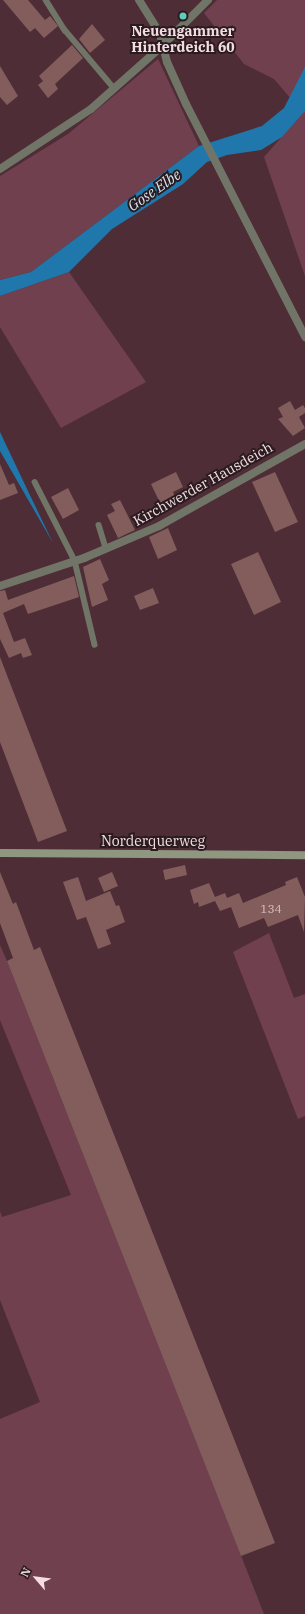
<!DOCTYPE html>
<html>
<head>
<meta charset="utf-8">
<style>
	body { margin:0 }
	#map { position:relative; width:305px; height:1614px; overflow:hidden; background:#4e2d37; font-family:"IBM Plex Serif",serif }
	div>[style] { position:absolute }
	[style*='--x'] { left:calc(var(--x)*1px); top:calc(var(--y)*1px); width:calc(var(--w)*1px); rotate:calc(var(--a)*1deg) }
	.green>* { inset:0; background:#70404f }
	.water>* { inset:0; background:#2077ab }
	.building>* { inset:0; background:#835d5c }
	.lane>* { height:5.5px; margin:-2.75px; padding:0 2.75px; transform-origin:2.75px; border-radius:2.75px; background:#717567 }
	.street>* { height:8px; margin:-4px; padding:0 4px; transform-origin:4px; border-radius:4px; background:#717567 }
	.secondary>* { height:8px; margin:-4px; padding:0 4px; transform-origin:4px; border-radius:4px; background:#909780 }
	.dots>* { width:11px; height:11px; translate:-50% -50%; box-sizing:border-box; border:2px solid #2a1b1f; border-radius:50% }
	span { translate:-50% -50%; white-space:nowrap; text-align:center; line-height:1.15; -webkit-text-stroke:4px #2a1b1f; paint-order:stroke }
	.number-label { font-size:12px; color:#d7bdc1 }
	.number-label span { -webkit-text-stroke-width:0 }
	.poi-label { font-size:14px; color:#f3dde3; font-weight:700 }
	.street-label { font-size:14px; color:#f3dde3 }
	.water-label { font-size:15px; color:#d4e8f6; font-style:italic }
	.north { position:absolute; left:16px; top:1558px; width:40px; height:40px; -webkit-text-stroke:3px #2a1b1f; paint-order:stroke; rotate:298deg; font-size:11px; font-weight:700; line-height:16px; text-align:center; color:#f3dde3 }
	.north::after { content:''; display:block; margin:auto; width:14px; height:18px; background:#f3dde3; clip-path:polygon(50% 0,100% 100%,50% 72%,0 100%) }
</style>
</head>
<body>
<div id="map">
	<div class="green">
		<i style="clip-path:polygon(217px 0,305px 0,305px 276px,264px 157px,303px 113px,274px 79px,244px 64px,204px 13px)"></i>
		<i style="clip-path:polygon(158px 59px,199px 146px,31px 272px,0 280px,0 176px,68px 134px)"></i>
		<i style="clip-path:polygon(69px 272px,146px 382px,61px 428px,0 327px,0 296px)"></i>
		<i style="clip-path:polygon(269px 933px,294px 998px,305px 994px,305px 1116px,298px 1119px,233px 952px)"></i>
		<i style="clip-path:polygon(0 945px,7px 961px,264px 1614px,0 1614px,0 1419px,40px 1402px,0 1300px,0 1211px,2px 1217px,71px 1195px,0 1020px)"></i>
	</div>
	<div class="water">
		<i style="clip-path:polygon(305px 67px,305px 111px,282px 137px,261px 150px,227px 155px,207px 162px,183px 184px,112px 229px,69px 272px,0 296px,0 280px,31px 272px,199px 146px,262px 126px,284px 108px)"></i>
		<i style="clip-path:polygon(0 432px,27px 489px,53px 543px,0 451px)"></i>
	</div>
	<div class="building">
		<i style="clip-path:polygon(3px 0,28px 0,45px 20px,50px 16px,58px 26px,44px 38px,35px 28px,30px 32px)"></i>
		<i style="clip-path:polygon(92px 24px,105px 40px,90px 53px,79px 39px)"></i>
		<i style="clip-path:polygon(72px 45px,83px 58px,55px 84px,58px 89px,48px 98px,38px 85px,43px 81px,39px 76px)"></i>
		<i style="clip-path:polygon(0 66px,18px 96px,7px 105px,0 97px)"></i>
		<i style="clip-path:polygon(290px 401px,295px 410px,303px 405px,305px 408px,305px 413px,299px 417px,305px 428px,293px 436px,278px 419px,283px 417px,278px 408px)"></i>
		<i style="clip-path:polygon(0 464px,9px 485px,14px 483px,18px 493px,0 500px)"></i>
		<i style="clip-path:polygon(176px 472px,183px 487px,173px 492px,175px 497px,160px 503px,151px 484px)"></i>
		<i style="clip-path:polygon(275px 472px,298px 522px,275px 532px,252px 482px)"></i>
		<i style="clip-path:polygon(68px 488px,79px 510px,63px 519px,51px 497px)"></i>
		<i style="clip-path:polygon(120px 500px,135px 530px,118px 538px,107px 515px,115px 511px,111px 504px)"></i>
		<i style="clip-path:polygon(168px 528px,177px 550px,158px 559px,149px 537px)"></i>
		<i style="clip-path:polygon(258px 552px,281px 602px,254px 615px,231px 564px)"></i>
		<i style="clip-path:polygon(100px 559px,109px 580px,102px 584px,108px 600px,92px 607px,83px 567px)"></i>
		<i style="clip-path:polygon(74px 576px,79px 597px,28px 614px,24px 604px,3px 613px,14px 642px,25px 638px,32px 655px,23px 658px,21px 653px,9px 658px,0 639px,0 591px,5px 590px,8px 600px)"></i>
		<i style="clip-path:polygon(153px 588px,159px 603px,140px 610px,134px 596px)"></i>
		<i style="clip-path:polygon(0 657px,67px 831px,38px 842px,0 742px)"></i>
		<i style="clip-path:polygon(185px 865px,187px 875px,165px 880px,163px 870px)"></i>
		<i style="clip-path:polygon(0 872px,13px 904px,16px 902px,34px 950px,40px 947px,275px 1543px,241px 1556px,7px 961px,13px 958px,0 923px)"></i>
		<i style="clip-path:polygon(112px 872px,118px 886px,104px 892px,98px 878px)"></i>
		<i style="clip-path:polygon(78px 877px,86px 901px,110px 891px,116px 906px,119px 905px,125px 922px,106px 930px,111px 944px,98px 949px,86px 917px,77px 920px,63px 882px)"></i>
		<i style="clip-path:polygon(297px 877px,305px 897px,304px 932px,298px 915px,268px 927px,264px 918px,239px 928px,231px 907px,220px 911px,215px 901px,199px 907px,198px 902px,194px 904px,190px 890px,209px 883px,215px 897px,225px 893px,227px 898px,239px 893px,243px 903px,286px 885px,285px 882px)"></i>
	</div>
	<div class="lane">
		<i style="--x:46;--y:0;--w:36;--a:58"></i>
		<i style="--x:65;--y:30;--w:76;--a:49.8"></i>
		<i style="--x:35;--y:482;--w:89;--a:63.1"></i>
		<i style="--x:75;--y:561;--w:86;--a:76.6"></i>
		<i style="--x:99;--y:525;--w:24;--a:73"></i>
	</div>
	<div class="street">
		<i style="--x:139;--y:0;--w:40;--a:58"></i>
		<i style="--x:160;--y:34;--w:29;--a:76"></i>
		<i style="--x:167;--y:62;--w:46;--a:65.7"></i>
		<i style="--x:186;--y:104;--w:262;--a:62.9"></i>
		<i style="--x:0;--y:169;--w:109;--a:-33.4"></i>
		<i style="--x:91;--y:109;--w:95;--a:-41.6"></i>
		<i style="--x:162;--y:46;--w:65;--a:-45"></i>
		<i style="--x:0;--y:586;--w:89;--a:-18.4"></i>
		<i style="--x:84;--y:558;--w:82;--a:-23.1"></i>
		<i style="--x:159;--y:526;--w:167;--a:-29.3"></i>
	</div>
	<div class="secondary">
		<i style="--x:0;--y:853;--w:305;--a:0.4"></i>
	</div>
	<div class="dots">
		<i style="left:183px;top:16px;background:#5ccebb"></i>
	</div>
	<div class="number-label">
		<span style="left:271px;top:909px">134</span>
	</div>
	<div class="poi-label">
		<span style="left:183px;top:39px">Neuengammer<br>Hinterdeich 60</span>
	</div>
	<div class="street-label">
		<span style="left:203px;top:484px;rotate:-29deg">Kirchwerder Hausdeich</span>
		<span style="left:153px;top:841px">Norderquerweg</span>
	</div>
	<div class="water-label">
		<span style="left:154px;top:190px;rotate:-35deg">Gose Elbe</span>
	</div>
	<div class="north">N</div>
</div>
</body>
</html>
